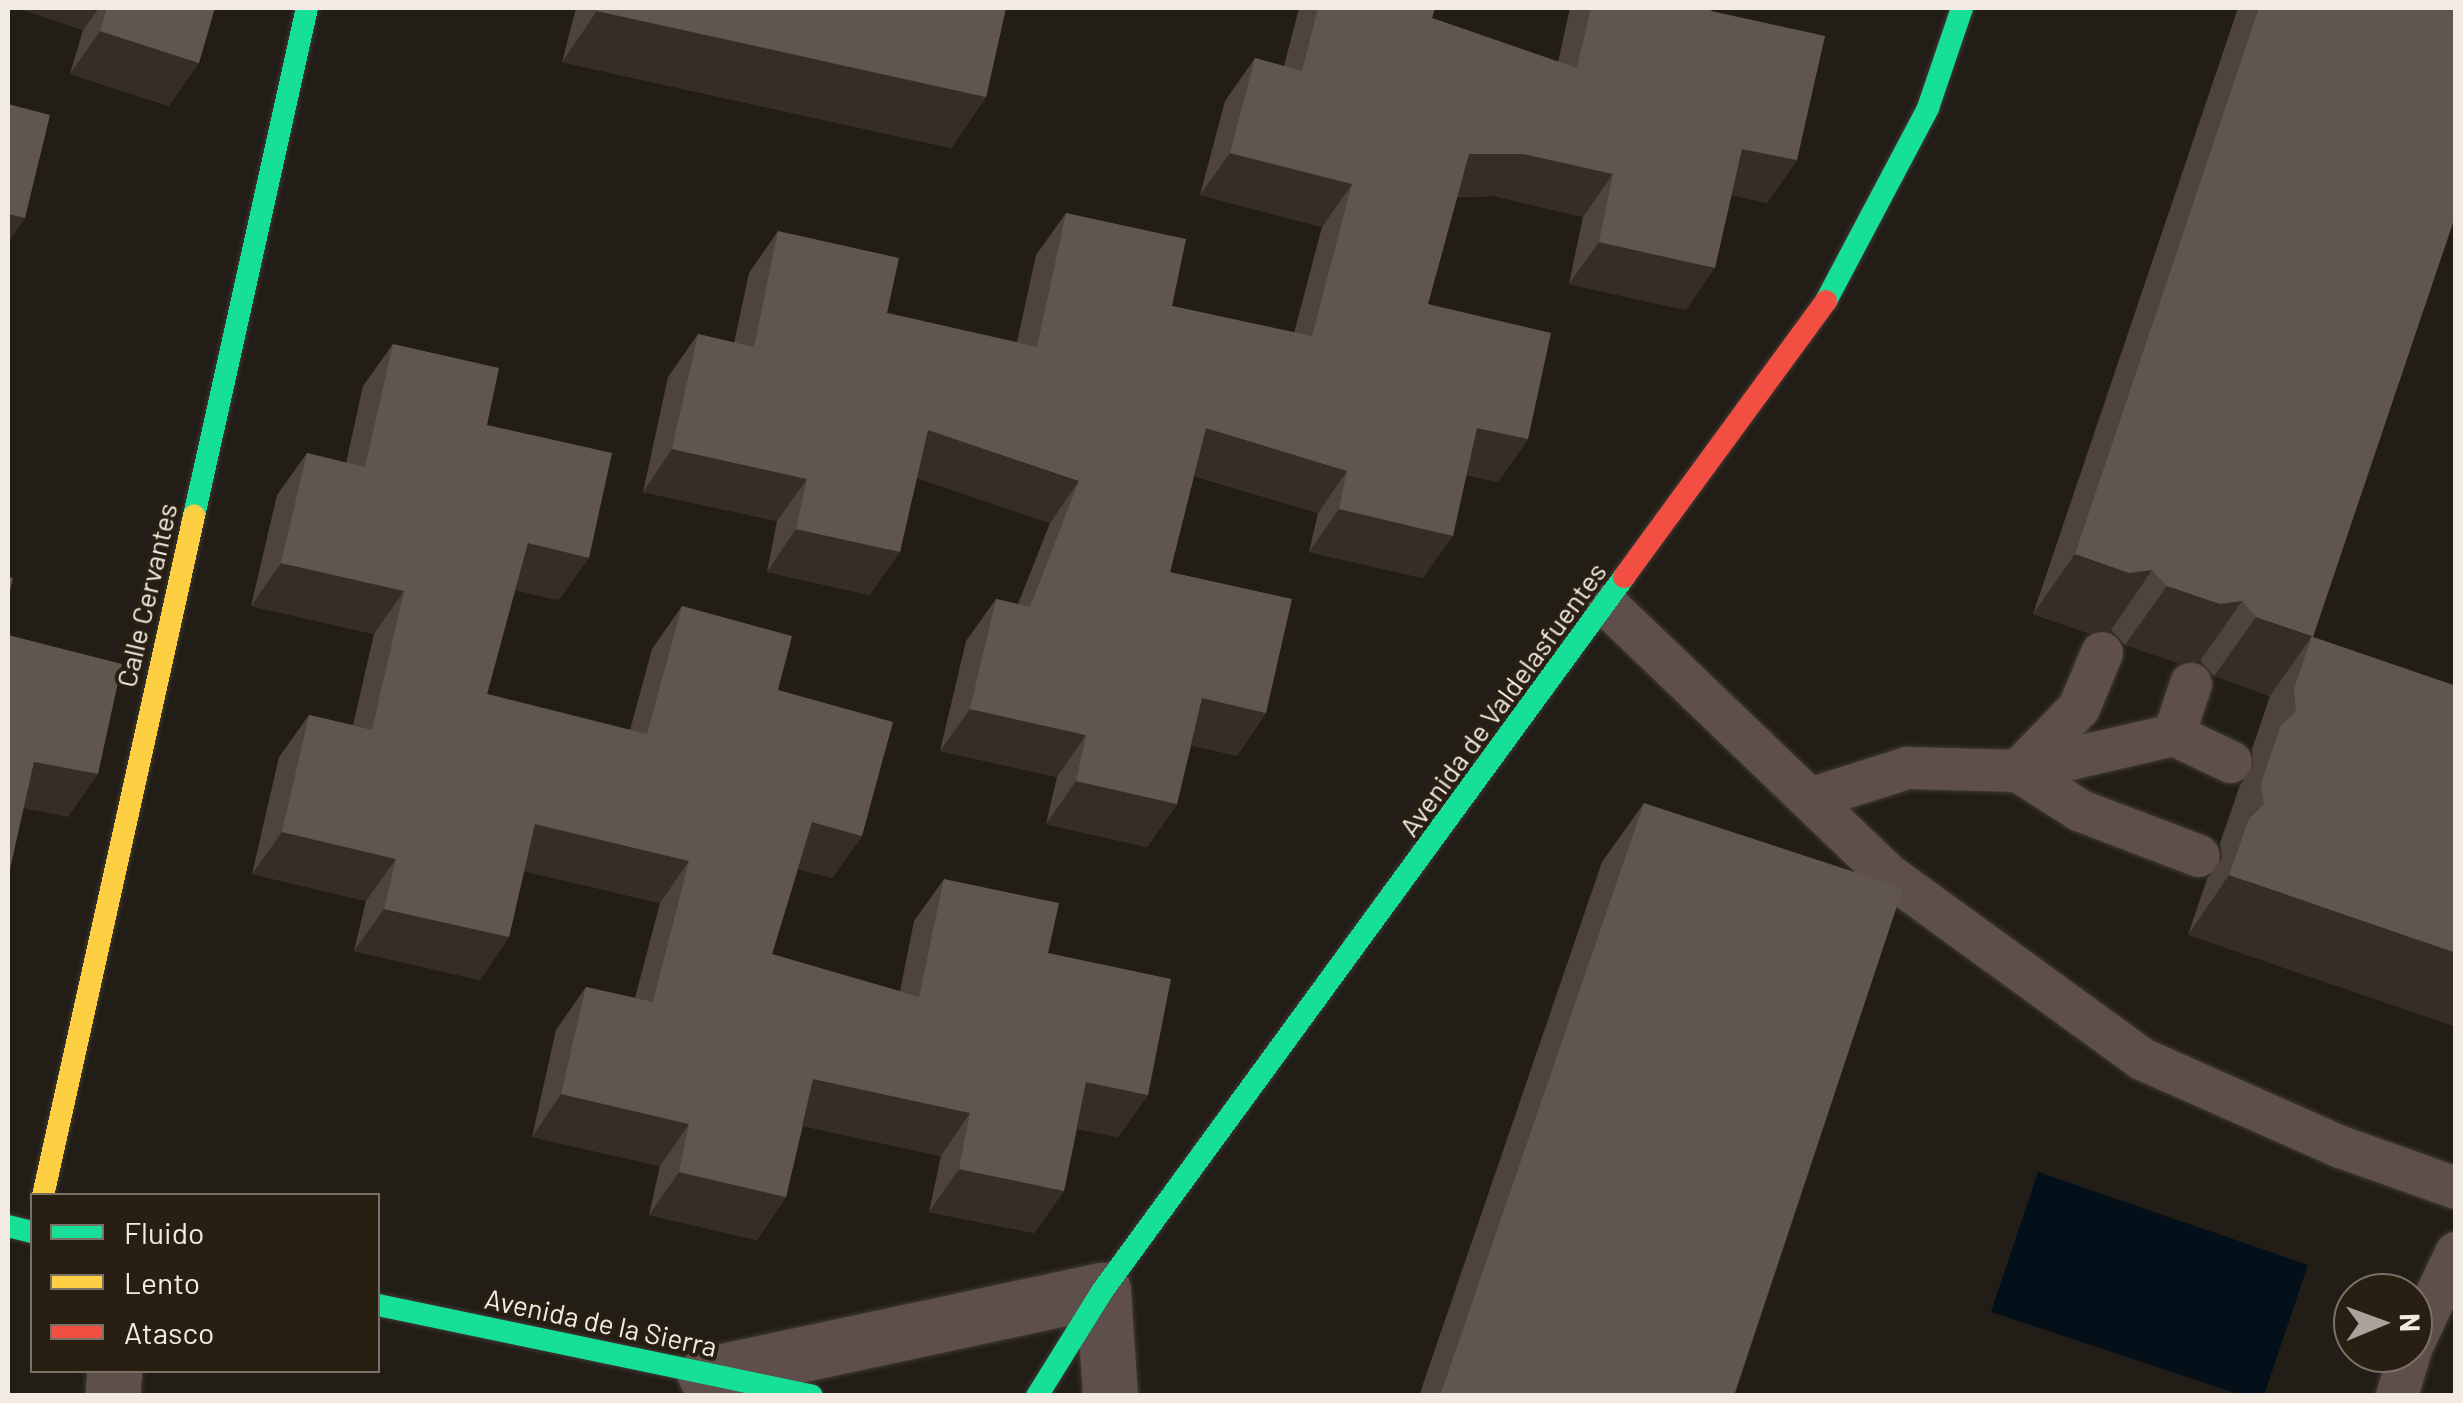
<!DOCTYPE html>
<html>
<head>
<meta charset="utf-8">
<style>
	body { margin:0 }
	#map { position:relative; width:2463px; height:1403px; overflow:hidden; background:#231d17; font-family:Barlow,sans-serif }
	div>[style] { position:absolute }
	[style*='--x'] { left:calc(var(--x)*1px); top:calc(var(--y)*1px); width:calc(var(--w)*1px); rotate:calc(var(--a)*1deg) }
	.water>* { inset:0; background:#030f19 }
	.roads { filter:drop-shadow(0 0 2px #3f3a34) drop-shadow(0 0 2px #3f3a34) }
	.lane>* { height:42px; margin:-21px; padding:0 21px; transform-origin:21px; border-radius:21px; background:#5e4f4a }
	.street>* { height:55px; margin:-27.5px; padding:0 27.5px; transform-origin:27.5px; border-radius:27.5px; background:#5e4f4a }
	.fast>* { height:22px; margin:-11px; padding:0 11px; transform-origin:11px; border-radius:11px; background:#16e098 }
	.slow>* { height:22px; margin:-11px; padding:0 11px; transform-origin:11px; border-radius:11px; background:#ffcf43 }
	.jam>* { height:22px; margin:-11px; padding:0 11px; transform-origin:11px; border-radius:11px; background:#f24e42 }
	.wall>* { inset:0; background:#4e443b }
	.shaded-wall>* { inset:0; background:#362d25 }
	.building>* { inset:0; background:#60564d }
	span { translate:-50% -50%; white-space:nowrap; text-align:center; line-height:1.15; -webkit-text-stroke:8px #281e12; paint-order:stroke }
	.street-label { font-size:28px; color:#f2ebe3 }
	.frame { position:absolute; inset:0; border:10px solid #f2ebe3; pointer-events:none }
	.legend { position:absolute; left:30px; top:1193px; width:350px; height:180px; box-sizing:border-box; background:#281e12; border:2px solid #797066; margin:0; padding:12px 18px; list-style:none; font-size:30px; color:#f2ebe3 }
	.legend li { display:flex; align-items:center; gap:20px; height:50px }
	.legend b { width:50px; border:2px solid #797066 }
	.north { position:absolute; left:2333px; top:1273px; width:100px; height:100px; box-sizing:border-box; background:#281e12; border:2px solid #797066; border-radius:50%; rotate:89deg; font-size:28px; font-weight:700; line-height:40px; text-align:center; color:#f2ebe3 }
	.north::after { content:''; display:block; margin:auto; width:35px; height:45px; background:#aaa39c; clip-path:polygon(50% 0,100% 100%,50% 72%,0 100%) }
</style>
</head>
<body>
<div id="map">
	<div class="water">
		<i style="clip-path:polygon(2038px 1172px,2308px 1265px,2264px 1395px,2241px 1395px,1991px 1312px)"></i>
	</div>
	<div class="roads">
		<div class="lane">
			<i style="--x:1608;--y:606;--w:385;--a:43.8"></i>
			<i style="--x:1886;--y:873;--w:316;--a:36"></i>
			<i style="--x:2142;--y:1059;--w:218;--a:23.9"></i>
			<i style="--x:2341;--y:1147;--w:122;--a:19.6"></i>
			<i style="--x:2102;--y:653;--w:60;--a:112.7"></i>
			<i style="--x:2079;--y:708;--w:88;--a:134.1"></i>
			<i style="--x:2018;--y:771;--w:75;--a:32.4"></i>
			<i style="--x:2081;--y:811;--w:126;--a:20.9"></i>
			<i style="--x:2174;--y:735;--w:63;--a:25.3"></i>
			<i style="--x:1810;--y:799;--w:103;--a:-17.6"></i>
			<i style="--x:1908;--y:768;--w:110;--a:1.6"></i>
			<i style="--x:2018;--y:771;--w:160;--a:-13"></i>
			<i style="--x:2174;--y:735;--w:54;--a:-71.6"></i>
			<i style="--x:2413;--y:1344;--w:101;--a:-64.7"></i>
			<i style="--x:2397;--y:1396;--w:45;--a:-73.2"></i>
		</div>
		<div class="street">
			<i style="--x:705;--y:1375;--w:407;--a:-12.1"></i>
			<i style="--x:1103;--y:1290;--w:106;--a:86.2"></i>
			<i style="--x:113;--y:1396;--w:26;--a:-88"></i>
		</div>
		<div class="fast">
			<i style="--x:1826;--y:301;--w:218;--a:-62.1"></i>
			<i style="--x:1928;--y:108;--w:106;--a:-71.2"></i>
			<i style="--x:194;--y:516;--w:520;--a:-77.46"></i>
			<i style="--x:8;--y:1226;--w:25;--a:14"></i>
			<i style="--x:378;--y:1305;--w:443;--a:11.8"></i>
			<i style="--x:1037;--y:1396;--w:125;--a:-58.1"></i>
			<i style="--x:1103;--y:1290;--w:883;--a:-53.84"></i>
		</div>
		<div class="slow">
			<i style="--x:43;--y:1196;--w:697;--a:-77.48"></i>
		</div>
		<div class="jam">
			<i style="--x:1624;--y:577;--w:342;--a:-53.8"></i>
		</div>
	</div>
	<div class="wall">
		<i style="clip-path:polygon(18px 8px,215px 8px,169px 106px,70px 74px,83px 30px)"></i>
		<i style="clip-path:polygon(576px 8px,1006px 8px,986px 97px,951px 148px,562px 62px)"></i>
		<i style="clip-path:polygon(1299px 8px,1435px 8px,1432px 18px,1558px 62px,1570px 8px,1712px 8px,1711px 11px,1797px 160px,1767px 203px,1732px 195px,1686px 310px,1569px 284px,1583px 217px,1494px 196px,1457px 197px,1428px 304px,1528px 439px,1498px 482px,1467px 475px,1423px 578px,1309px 552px,1318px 513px,1194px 476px,1170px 572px,1266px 713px,1237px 756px,1191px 745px,1177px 804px,1147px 847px,1046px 824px,1057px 777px,940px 751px,966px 641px,996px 599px,1018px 604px,1050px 523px,917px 478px,870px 595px,767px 572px,777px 521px,643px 492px,668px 377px,698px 334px,734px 343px,749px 273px,778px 231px,887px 313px,1017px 342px,1036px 255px,1066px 213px,1172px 306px,1294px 333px,1322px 227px,1200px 195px,1225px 101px,1255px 58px,1284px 66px)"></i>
		<i style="clip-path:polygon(2238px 8px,2456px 8px,2313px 637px,2456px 686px,2188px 935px,2207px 879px,2222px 858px,2220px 843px,2240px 785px,2253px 765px,2252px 749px,2270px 696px,2214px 676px,2200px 661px,2178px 663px,2125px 645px,2111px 630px,2088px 633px,2033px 614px)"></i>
		<i style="clip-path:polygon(393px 344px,487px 425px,559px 600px,515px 590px,487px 694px,630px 730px,652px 649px,682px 606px,778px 690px,862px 836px,832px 878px,798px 869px,772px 954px,900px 991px,914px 921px,944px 879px,1048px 953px,1148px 1095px,1118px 1137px,1077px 1129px,1064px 1191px,1034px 1233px,929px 1212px,941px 1156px,803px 1126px,786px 1197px,757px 1240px,649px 1215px,660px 1166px,532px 1137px,556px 1030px,586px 987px,635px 998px,660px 903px,524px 871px,509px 937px,480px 980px,354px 951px,366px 901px,252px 874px,279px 757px,309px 715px,353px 725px,374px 634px,251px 606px,277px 495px,307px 453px,346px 463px,363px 386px)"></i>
		<i style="clip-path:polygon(1644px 803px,1734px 1396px,1419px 1396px,1602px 862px)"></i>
	</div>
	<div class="shaded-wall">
		<i style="clip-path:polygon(18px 8px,99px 8px,83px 30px)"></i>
		<i style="clip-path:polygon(597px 11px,986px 97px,951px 148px,562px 62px)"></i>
		<i style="clip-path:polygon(100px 31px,199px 63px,169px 106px,70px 74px)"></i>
		<i style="clip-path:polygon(1742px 149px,1797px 160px,1767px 203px,1713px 191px)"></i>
		<i style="clip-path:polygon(1230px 153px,1352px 184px,1322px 227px,1200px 195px)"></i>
		<i style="clip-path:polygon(1469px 154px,1524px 154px,1613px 174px,1583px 217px,1494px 196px,1439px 197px)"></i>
		<i style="clip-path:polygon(8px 214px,25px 218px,8px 243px)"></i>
		<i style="clip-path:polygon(1599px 242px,1715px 268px,1686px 310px,1569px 284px)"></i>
		<i style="clip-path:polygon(1206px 428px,1347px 471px,1318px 513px,1176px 470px)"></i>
		<i style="clip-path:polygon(1477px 428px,1528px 439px,1498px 482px,1447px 470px)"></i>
		<i style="clip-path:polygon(928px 430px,1079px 481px,1050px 523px,899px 472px)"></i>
		<i style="clip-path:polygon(672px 449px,807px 479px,777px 521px,643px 492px)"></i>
		<i style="clip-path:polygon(1339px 509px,1453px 536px,1423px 578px,1309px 552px)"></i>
		<i style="clip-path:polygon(796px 529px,900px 552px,870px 595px,767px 572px)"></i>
		<i style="clip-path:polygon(528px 543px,589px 558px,559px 600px,498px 586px)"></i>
		<i style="clip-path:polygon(2075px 554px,2152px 570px,2111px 630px,2088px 633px,2033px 614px)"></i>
		<i style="clip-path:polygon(281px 563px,404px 591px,374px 634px,251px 606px)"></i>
		<i style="clip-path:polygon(2167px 586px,2242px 601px,2200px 661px,2178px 663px,2125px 645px)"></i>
		<i style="clip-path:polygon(2256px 617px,2312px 636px,2270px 696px,2214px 676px)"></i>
		<i style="clip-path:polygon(1202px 698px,1266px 713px,1237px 756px,1172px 741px)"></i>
		<i style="clip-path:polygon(970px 709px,1086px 735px,1057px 777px,940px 751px)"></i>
		<i style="clip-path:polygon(34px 762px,98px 774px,68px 817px,8px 805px)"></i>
		<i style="clip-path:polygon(1076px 781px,1177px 804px,1147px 847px,1046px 824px)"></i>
		<i style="clip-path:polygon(812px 822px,862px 836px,832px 878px,783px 865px)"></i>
		<i style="clip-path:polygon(535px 824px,689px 861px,660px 903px,505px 867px)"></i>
		<i style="clip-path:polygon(282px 832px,396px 859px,366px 901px,252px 874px)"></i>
		<i style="clip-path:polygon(2229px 875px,2456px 953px,2456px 1027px,2188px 935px)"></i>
		<i style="clip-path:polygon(384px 909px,509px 937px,480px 980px,354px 951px)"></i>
		<i style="clip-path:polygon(813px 1079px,970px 1113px,941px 1156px,784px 1122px)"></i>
		<i style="clip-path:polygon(1086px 1082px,1148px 1095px,1118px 1137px,1056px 1125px)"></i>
		<i style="clip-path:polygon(561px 1094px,689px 1124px,660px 1166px,532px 1137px)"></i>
		<i style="clip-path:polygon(959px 1169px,1064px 1191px,1034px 1233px,929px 1212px)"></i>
		<i style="clip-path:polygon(679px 1172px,786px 1197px,757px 1240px,649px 1215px)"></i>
	</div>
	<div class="building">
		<i style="clip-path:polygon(107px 8px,215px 8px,199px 63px,100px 31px)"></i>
		<i style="clip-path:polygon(598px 8px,1006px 8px,986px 97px,597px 11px)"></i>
		<i style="clip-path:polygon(1318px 8px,1435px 8px,1432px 18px,1577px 68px,1591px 8px,1712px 8px,1711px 11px,1825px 36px,1797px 160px,1742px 149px,1715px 268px,1599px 242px,1613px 174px,1524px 154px,1469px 154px,1428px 304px,1551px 333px,1528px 439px,1477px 428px,1453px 536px,1339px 509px,1347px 471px,1206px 428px,1170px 572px,1292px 599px,1266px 713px,1202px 698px,1177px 804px,1076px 781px,1086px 735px,970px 709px,996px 599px,1030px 607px,1079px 481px,928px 430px,900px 552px,796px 529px,807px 479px,672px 449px,698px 334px,754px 347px,778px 231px,899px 258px,887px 313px,1037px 347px,1066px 213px,1186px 239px,1172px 306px,1312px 336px,1352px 184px,1230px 153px,1255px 58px,1302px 71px)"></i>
		<i style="clip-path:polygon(2259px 8px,2456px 8px,2456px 214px,2313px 637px,2456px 686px,2456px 953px,2229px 875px,2249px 819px,2264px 804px,2261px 783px,2281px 725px,2296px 712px,2294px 689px,2312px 636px,2256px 617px,2242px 601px,2220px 604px,2167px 586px,2152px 570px,2129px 573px,2075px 554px)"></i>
		<i style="clip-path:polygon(8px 104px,50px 115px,25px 218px,8px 214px)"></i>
		<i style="clip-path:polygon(393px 344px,499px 368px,487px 425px,612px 453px,589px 558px,528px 543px,487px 694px,647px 734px,682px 606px,792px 636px,778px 690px,893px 722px,862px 836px,812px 822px,772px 954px,919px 997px,944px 879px,1059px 903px,1048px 953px,1171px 979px,1148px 1095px,1086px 1082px,1064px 1191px,959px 1169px,970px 1113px,813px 1079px,786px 1197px,679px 1172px,689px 1124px,561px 1094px,586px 987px,653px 1002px,689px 861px,535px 824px,509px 937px,384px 909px,396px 859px,282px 832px,309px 715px,372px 730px,404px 591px,281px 563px,307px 453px,365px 467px)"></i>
		<i style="clip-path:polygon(8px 577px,13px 578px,8px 599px)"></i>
		<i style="clip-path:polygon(8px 635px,122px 664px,98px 774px,34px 762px,8px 878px)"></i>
		<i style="clip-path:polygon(1644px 803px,1903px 888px,1734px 1396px,1440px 1396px)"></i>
	</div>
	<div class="street-label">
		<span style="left:146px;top:595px;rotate:-77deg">Calle Cervantes</span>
		<span style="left:1502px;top:699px;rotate:-54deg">Avenida de Valdelasfuentes</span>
		<span style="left:601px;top:1322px;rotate:12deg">Avenida de la Sierra</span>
	</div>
	<div class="frame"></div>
	<ul class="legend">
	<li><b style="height:12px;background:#16e098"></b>Fluido</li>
	<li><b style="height:12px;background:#ffcf43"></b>Lento</li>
	<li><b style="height:12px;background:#f24e42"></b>Atasco</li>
	</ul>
	<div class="north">N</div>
</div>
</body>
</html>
